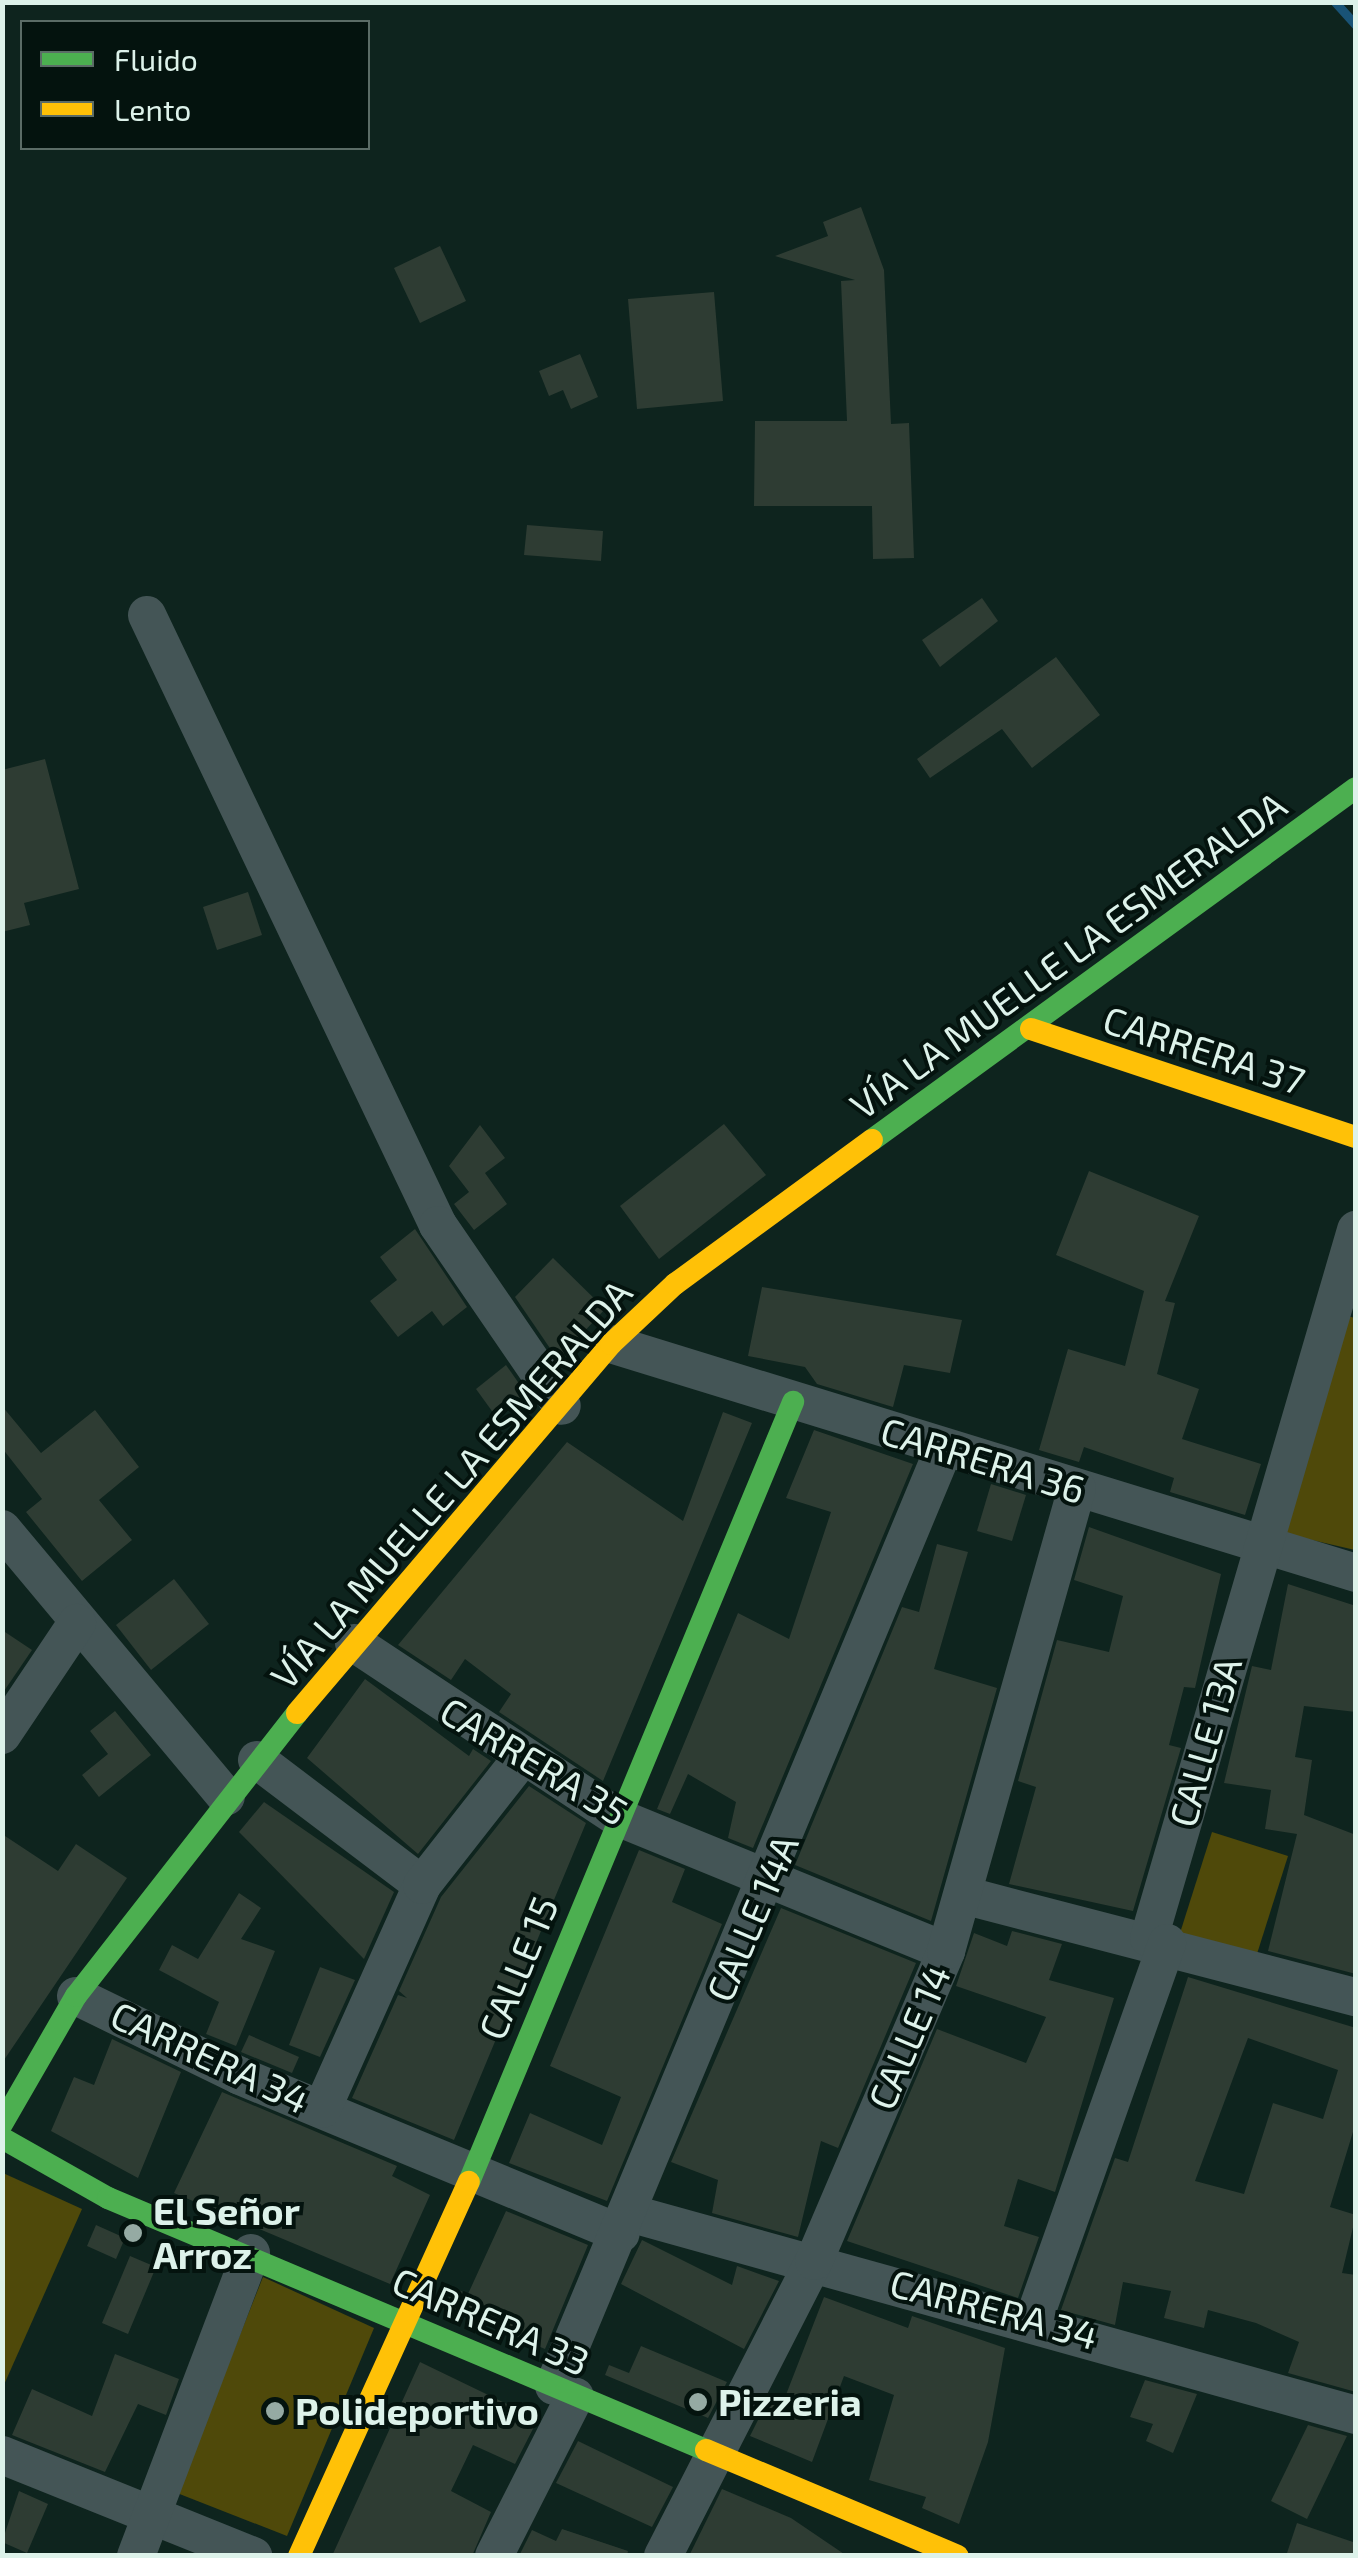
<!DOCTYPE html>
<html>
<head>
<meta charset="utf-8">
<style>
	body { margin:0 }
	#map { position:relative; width:1358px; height:2558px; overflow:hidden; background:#0e241e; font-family:"Exo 2",sans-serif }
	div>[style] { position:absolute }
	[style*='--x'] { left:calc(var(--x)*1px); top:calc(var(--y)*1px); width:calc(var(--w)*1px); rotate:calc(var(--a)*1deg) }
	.green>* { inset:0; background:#4f490a }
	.stream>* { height:9px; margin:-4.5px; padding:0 4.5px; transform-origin:4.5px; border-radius:4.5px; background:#195376 }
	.building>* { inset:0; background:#2e3c33 }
	.street>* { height:38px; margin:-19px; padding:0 19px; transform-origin:19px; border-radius:19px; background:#445556 }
	.fast>* { height:22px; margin:-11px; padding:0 11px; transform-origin:11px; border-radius:11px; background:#4caf50 }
	.slow>* { height:22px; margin:-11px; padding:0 11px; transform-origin:11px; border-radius:11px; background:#ffc107 }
	.dots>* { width:28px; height:28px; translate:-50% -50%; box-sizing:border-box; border:5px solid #04130e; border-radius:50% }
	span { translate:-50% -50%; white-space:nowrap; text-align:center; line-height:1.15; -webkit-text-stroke:8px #04130e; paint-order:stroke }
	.street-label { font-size:38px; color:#ddf2ea }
	.poi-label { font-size:38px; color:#ddf2ea; font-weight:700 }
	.left { translate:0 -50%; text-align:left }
	.frame { position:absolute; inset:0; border:5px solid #ddf2ea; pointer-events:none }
	.legend { position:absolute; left:20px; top:20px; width:350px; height:130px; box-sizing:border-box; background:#04130e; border:2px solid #5b6c66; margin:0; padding:12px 18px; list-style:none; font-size:30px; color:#ddf2ea }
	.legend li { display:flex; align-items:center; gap:20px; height:50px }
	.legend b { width:50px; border:2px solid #5b6c66 }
</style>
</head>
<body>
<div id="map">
	<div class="green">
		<i style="clip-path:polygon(1336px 1313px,1355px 1318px,1355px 1550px,1286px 1534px)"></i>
		<i style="clip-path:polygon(1212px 1832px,1288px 1856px,1256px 1957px,1180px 1933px)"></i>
		<i style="clip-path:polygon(3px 2173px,82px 2209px,3px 2387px)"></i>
		<i style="clip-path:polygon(263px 2277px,374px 2328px,287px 2536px,177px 2493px)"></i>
	</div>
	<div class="stream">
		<i style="--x:1335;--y:2;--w:31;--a:48"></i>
	</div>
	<div class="building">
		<i style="clip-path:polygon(861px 207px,884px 270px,891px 424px,909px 423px,914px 558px,873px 559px,872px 506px,754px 506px,755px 421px,847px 421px,841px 281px,855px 280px,775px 256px,828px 236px,823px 222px)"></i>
		<i style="clip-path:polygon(440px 246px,466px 301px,420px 323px,394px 268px)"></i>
		<i style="clip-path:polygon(714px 292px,723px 401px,637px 409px,628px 299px)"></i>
		<i style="clip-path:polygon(580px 354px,598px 397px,571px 409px,563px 390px,549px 396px,539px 371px)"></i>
		<i style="clip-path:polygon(527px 525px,603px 531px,601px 561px,524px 555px)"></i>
		<i style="clip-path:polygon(982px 598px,998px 621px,940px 667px,922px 640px)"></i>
		<i style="clip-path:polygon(1056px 657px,1100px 715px,1032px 768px,1002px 729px,930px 778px,917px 759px)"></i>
		<i style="clip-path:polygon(45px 759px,79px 889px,24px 903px,30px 925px,2px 932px,2px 770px)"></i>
		<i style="clip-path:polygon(248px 892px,262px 935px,217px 950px,203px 907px)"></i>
		<i style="clip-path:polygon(724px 1124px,766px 1175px,659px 1259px,620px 1206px)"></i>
		<i style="clip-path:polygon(480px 1125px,505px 1158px,485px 1173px,507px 1204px,474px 1230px,454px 1204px,469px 1192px,449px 1166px)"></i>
		<i style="clip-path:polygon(1089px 1171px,1199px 1216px,1165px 1301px,1175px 1303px,1157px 1374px,1199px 1389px,1182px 1439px,1261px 1464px,1245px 1515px,1170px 1492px,1174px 1478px,1084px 1447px,1079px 1462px,1039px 1450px,1068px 1349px,1125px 1366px,1144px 1291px,1056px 1255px)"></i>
		<i style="clip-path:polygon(415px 1229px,467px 1307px,443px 1326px,432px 1311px,398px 1337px,370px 1301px,397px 1280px,380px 1257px)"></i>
		<i style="clip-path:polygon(553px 1258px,605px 1309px,558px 1360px,515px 1297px)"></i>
		<i style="clip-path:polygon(762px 1287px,962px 1320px,950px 1373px,904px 1365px,893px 1407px,817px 1384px,805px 1367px,748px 1356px)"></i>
		<i style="clip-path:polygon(506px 1365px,527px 1395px,497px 1418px,476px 1389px)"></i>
		<i style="clip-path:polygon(2px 1406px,41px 1453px,95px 1410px,139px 1467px,99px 1500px,132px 1540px,82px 1581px,26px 1512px,42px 1499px,2px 1448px)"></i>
		<i style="clip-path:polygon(723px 1412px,752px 1423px,603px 1781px,499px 1712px,511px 1694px,465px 1659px,451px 1680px,398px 1645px,567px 1442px,683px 1521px)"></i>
		<i style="clip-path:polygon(814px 1430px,913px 1464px,753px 1848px,728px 1838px,736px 1802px,688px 1774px,670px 1814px,657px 1809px,738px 1613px,789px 1639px,831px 1512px,786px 1498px)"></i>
		<i style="clip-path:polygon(991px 1484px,1026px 1495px,1012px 1541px,977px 1531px)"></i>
		<i style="clip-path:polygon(1089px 1527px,1221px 1574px,1195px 1688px,1184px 1687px,1169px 1745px,1181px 1748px,1133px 1911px,1009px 1884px,1036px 1787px,1018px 1781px,1057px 1640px,1109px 1652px,1123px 1596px,1074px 1580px)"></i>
		<i style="clip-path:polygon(937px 1544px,968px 1552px,934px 1669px,997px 1688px,931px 1921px,795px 1865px,902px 1607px,919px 1612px)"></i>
		<i style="clip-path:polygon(174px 1579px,209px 1624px,151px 1670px,116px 1625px)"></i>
		<i style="clip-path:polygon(1288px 1584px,1356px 1606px,1356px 1712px,1304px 1706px,1295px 1757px,1312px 1760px,1304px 1815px,1356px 1835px,1356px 1974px,1268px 1951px,1297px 1834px,1265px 1829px,1271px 1790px,1224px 1783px,1252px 1666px,1271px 1670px)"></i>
		<i style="clip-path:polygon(2px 1630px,32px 1650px,2px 1694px)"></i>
		<i style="clip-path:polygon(365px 1679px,469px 1756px,473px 1749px,491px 1761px,418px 1854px,307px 1758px)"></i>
		<i style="clip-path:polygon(115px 1711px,151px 1755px,99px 1797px,82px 1775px,108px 1754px,90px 1731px)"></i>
		<i style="clip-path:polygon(529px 1786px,586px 1823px,454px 2140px,352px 2098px,398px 1995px,407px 1998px,399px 1991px,441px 1897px)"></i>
		<i style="clip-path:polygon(264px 1802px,394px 1892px,364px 1959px,239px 1832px)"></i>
		<i style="clip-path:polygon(2px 1834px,58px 1871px,76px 1844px,127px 1878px,2px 2063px)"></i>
		<i style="clip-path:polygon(639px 1850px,685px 1869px,672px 1902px,722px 1924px,607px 2201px,509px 2163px,530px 2113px,602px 2145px,621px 2097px,550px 2066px)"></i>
		<i style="clip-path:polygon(239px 1893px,261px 1908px,241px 1939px,275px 1951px,236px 2046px,206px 2034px,219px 2002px,159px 1970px,172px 1945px,198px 1959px)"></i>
		<i style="clip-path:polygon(781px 1908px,916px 1963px,838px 2148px,821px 2141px,798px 2237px,712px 2213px,718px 2180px,671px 2162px)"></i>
		<i style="clip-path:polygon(1012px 1931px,1062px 1944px,1049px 1980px,1114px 1998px,1055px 2192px,1018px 2179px,1004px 2226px,1039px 2237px,1018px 2298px,847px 2241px,937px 2029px,1026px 2063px,1046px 2017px,956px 1986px,974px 1933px,1007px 1946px)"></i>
		<i style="clip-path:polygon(320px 1967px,355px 1980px,320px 2057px,289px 2045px)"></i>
		<i style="clip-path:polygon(evenodd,1188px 1977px,1356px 2028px,1356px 2122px,1330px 2207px,1356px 2215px,1342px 2273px,1356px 2275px,1356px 2392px,1288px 2373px,1299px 2342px,1256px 2323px,1208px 2310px,1204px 2328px,1164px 2318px,1171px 2291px,1123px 2282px,1115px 2325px,1061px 2310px,1115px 2158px,1128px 2162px,1188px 1977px,1248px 2038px,1338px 2070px,1323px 2119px,1273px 2103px,1244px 2194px,1195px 2181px,1248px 2038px)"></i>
		<i style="clip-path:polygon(249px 2035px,299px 2057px,292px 2073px,241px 2052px)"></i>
		<i style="clip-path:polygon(112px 2039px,181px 2072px,138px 2178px,51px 2131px,74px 2077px,94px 2085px)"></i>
		<i style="clip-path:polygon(222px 2092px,397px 2166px,392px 2176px,430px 2195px,390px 2284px,174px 2193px)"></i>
		<i style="clip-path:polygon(506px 2211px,588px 2245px,545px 2349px,445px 2307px,454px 2288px,468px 2294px)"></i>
		<i style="clip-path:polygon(96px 2225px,125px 2238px,116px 2259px,87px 2246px)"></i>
		<i style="clip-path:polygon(642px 2240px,732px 2285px,737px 2266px,779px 2281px,744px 2349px,621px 2284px)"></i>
		<i style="clip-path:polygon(130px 2256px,156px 2267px,128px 2334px,102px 2323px)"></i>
		<i style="clip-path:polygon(824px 2297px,908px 2328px,912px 2316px,1005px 2348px,988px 2442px,959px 2524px,922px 2508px,926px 2497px,869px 2480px,894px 2395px,844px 2376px,812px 2462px,750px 2436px,768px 2400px,782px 2405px)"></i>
		<i style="clip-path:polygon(641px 2346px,727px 2382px,708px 2418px,605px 2375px,609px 2365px,629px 2373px)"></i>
		<i style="clip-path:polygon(115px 2354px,179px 2379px,166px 2415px,138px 2404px,105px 2472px,12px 2435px,32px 2389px,92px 2416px)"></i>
		<i style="clip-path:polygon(420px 2362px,538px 2419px,515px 2464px,473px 2445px,451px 2491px,491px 2512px,472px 2556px,332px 2556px)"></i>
		<i style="clip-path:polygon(1145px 2380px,1197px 2394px,1173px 2453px,1146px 2441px,1153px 2424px,1130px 2417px)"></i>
		<i style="clip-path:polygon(1308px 2425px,1347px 2436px,1307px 2519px,1271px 2501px)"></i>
		<i style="clip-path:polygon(578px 2441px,673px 2487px,652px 2527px,556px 2483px)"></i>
		<i style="clip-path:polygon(722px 2489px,791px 2518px,847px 2556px,689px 2556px)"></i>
		<i style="clip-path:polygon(19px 2491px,48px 2504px,27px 2553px,2px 2542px)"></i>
		<i style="clip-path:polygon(1297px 2523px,1356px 2543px,1356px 2556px,1286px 2556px)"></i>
		<i style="clip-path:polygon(562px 2529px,628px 2551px,627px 2556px,519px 2556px,532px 2530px,556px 2541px)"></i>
	</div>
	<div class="street">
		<i style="--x:147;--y:615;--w:676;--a:64.5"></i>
		<i style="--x:438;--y:1225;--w:219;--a:55.6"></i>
		<i style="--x:611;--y:1344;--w:779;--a:17.09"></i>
		<i style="--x:2;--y:1529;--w:349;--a:50.1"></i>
		<i style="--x:354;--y:1643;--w:315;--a:33.5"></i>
		<i style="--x:617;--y:1817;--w:355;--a:22.2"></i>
		<i style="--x:2;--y:1735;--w:135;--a:-56.2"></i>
		<i style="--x:257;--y:1760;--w:207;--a:37.1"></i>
		<i style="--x:967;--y:1896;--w:402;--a:14.6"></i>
		<i style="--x:1149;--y:1938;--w:738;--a:-73.7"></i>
		<i style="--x:76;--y:1996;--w:182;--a:26"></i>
		<i style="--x:240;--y:2076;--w:412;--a:22.5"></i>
		<i style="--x:322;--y:2109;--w:245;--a:-65.9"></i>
		<i style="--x:422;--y:1885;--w:159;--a:-51.9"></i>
		<i style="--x:629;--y:2213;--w:755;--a:15.53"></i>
		<i style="--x:1034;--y:2319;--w:399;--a:-70.5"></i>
		<i style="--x:554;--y:2386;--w:1016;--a:-67.42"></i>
		<i style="--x:2;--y:2455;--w:271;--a:21.9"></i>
		<i style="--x:136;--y:2556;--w:324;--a:-69.2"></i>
		<i style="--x:494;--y:2556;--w:179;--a:-63.1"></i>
		<i style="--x:663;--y:2556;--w:331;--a:-62.9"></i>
		<i style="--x:814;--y:2261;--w:337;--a:-66.9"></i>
		<i style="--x:946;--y:1951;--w:481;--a:-74.2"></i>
	</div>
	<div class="fast">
		<i style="--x:872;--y:1140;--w:598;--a:-36.03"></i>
		<i style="--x:2;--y:2124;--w:148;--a:-60"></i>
		<i style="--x:76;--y:1996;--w:359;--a:-52"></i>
		<i style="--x:2;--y:2138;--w:122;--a:29.5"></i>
		<i style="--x:108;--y:2198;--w:649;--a:22.85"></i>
		<i style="--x:469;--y:2182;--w:845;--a:-67.44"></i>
	</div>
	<div class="slow">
		<i style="--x:1031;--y:1029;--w:342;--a:18.4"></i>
		<i style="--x:297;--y:1713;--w:485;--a:-49.6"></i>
		<i style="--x:611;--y:1344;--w:88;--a:-43.2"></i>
		<i style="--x:675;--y:1284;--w:244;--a:-36.2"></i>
		<i style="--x:706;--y:2450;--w:273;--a:22.8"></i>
		<i style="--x:299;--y:2556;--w:411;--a:-65.6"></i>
	</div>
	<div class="dots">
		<i style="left:133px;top:2233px;background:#95aaa3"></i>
		<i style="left:698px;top:2402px;background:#95aaa3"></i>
		<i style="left:275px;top:2411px;background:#95aaa3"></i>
	</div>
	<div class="street-label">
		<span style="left:1068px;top:955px;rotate:-36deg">VÍA LA MUELLE LA ESMERALDA</span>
		<span style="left:1204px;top:1050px;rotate:18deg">CARRERA 37</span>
		<span style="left:983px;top:1460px;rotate:17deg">CARRERA 36</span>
		<span style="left:451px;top:1484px;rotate:-49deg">VÍA LA MUELLE LA ESMERALDA</span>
		<span style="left:1205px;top:1742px;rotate:-74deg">CALLE 13A</span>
		<span style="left:534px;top:1761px;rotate:31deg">CARRERA 35</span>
		<span style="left:752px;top:1918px;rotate:-67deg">CALLE 14A</span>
		<span style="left:518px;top:1968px;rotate:-68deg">CALLE 15</span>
		<span style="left:909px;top:2037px;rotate:-67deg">CALLE 14</span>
		<span style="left:210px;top:2057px;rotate:25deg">CARRERA 34</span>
		<span style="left:994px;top:2309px;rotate:15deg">CARRERA 34</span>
		<span style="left:491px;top:2321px;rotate:24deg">CARRERA 33</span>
	</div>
	<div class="poi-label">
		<span class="left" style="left:153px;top:2233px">El Señor<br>Arroz</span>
		<span class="left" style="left:718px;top:2402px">Pizzeria</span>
		<span class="left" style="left:295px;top:2411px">Polideportivo</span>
	</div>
	<div class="frame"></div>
	<ul class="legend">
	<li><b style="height:12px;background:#4caf50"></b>Fluido</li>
	<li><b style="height:12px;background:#ffc107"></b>Lento</li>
	</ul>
</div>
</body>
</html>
